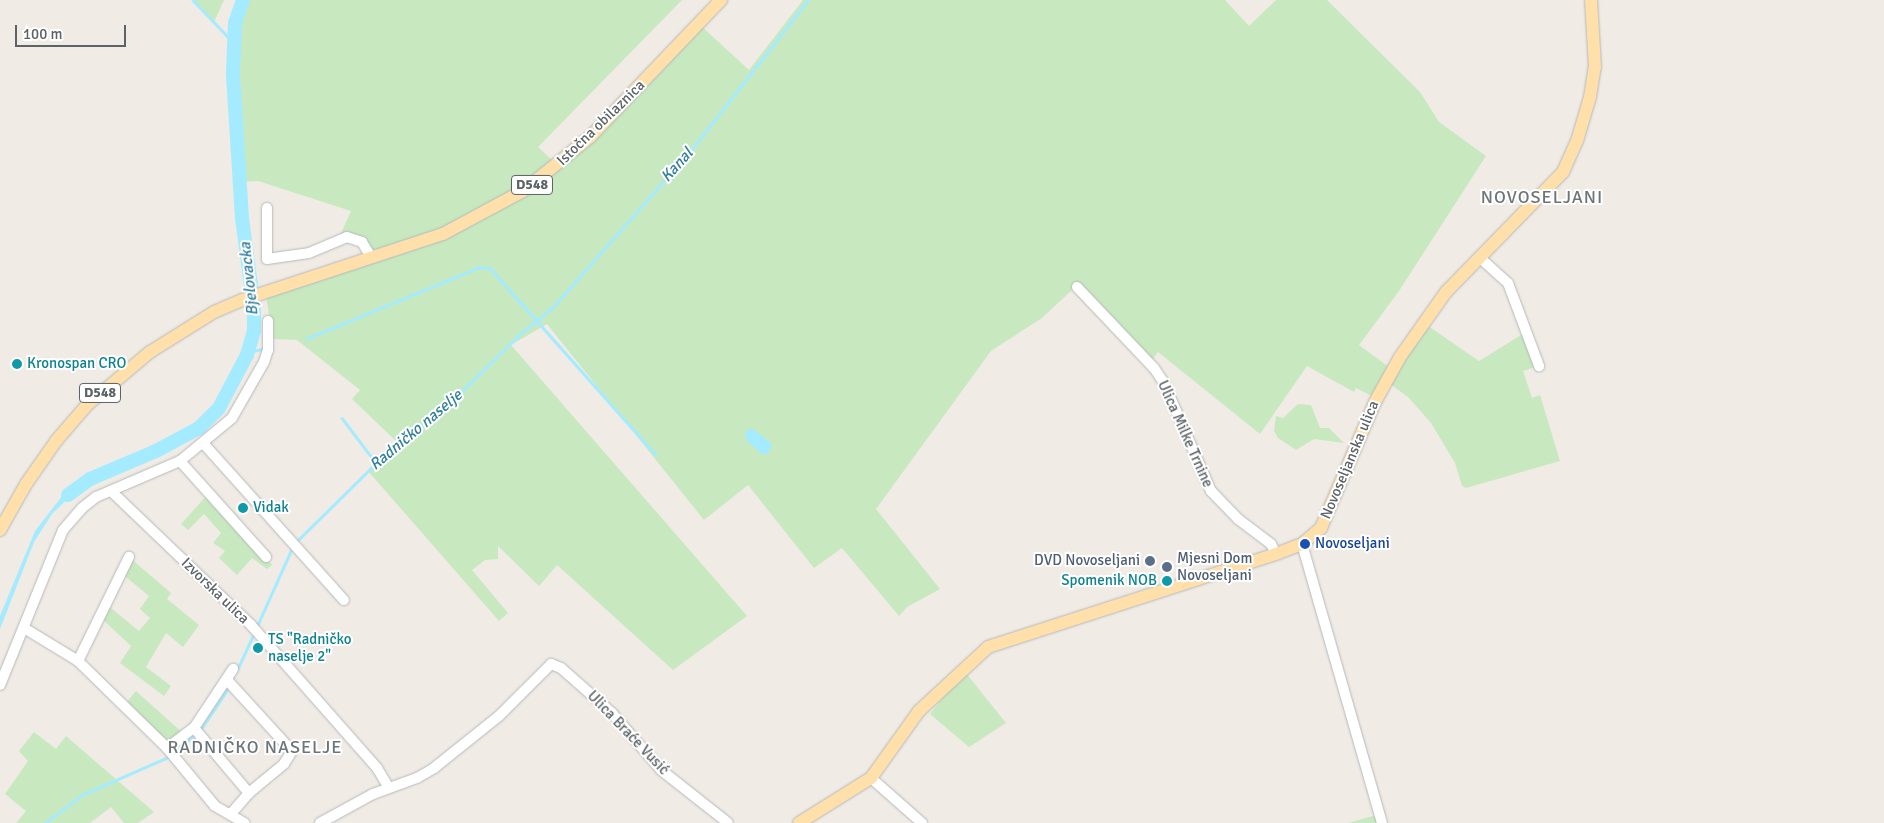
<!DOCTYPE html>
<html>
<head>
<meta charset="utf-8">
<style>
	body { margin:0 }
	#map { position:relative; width:1884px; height:823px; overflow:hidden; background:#f0ebe4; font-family:Signika,sans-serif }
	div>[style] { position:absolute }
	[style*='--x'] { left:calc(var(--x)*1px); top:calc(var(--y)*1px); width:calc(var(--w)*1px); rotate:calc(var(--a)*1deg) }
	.green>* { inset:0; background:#c8e9bf }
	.water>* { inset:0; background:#a5ebff }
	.stream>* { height:2.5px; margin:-1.25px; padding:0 1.25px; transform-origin:1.25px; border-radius:1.25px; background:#a5ebff }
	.river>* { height:14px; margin:-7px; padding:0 7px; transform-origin:7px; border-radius:7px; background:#a5ebff }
	.roads { filter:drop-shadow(0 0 1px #b5b9bc) drop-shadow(0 0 1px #b5b9bc) }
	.minor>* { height:10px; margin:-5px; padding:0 5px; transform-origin:5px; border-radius:5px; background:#fff }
	.major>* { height:12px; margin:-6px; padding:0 6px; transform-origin:6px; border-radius:6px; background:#ffdfaa }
	.dots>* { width:14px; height:14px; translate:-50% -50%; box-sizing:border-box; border:2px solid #fff; border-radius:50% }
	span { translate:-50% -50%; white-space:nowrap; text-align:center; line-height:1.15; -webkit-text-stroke:4px #fff; paint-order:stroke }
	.shield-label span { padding:1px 4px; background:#fff; border:1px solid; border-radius:4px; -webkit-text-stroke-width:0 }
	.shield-label { font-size:14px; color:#5c6366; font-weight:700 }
	.street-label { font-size:15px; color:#5c6366 }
	.culture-label { font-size:15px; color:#0d838f }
	.left { translate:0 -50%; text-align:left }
	.right { translate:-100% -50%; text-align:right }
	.transit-label { font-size:15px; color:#164399 }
	.service-label { font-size:15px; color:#4e5e75 }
	.water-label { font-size:16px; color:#327e9e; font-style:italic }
	.quarter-label { font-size:18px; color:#6d7578; letter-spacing:1px }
	.scale { position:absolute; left:15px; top:25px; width:111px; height:22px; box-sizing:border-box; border:2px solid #5c6366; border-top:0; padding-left:6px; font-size:15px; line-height:18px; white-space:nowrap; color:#5c6366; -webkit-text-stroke:4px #fff; paint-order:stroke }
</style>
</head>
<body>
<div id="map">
	<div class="green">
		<i style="clip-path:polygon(193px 0,224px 0,214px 22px)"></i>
		<i style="clip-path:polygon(243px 0,682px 0,538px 147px,556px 164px,699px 24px,749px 70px,803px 0,1225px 0,1249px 26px,1276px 0,1327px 0,1420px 92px,1439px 122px,1486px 156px,1399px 291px,1359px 345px,1389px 367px,1372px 396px,1356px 388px,1354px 392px,1307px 366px,1260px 434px,1158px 352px,1150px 363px,1073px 289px,1042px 318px,991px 351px,876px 509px,940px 589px,907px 607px,899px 616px,842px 548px,814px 568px,748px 485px,704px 520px,547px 324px,511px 345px,747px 616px,673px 670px,557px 565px,539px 586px,498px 546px,498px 559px,485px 560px,472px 570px,508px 613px,499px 621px,368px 471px,398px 443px,352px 399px,360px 390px,297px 340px,273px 339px,265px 290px,374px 256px,367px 242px,339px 238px,351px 211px,258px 181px,240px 182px,233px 73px,235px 23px)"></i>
		<i style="clip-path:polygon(1424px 323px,1479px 361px,1526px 332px,1539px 366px,1523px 371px,1532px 398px,1540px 395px,1560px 461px,1466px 488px,1462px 486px,1455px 463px,1431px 423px,1408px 397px,1386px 381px)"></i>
		<i style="clip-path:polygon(1298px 404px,1311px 405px,1320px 428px,1329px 428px,1344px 443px,1314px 439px,1296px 450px,1278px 438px,1274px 431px,1276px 416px,1283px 418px)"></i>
		<i style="clip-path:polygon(209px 493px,263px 555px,272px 565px,267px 569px,252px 558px,237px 575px,219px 558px,225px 551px,213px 543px,221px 533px,204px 514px,188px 530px,181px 524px)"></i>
		<i style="clip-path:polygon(129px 557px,171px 593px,167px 599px,199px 625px,183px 647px,166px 633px,146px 667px,171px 686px,164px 696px,120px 663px,131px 646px,100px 617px,106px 604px,139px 631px,150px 618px,140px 609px,149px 596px,121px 573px)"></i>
		<i style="clip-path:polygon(966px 673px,1006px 723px,969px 747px,930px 714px,956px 681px)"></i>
		<i style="clip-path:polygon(136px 691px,185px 735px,167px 748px,125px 704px)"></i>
		<i style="clip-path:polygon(34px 732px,56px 749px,66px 736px,154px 812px,138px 823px,124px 823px,111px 807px,90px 823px,16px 823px,26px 811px,5px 794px,28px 761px,19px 751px)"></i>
		<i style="clip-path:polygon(1380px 814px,1382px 823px,1348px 823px)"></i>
	</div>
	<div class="water">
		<i style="clip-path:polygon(748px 429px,753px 429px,772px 444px,768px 454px,762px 454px,747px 441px,745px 434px)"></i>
		<i style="clip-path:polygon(83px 484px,52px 514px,34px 542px,0 629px,0 616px,35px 531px,66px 491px)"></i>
	</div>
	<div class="stream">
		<i style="--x:193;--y:0;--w:59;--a:46.4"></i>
		<i style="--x:306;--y:339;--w:188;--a:-22.5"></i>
		<i style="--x:480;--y:267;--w:10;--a:6"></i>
		<i style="--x:490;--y:268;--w:249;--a:48.4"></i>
		<i style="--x:248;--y:352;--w:14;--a:-12"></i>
		<i style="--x:342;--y:418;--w:56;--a:52.9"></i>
		<i style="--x:298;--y:540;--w:110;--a:-44.6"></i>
		<i style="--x:376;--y:463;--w:108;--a:-39.7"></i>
		<i style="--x:459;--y:394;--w:84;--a:-44.5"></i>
		<i style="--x:519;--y:335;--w:43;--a:-39.3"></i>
		<i style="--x:552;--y:308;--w:212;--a:-48.6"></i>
		<i style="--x:692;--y:149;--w:189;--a:-52.1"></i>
		<i style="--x:257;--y:626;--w:85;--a:-65.8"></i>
		<i style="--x:237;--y:670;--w:41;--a:-65.3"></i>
		<i style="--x:201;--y:729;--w:50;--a:-56.3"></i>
		<i style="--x:175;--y:751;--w:26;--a:-39"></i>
		<i style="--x:45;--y:823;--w:46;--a:-37.1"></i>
		<i style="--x:82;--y:795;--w:94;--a:-23.8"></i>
	</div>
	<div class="river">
		<i style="--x:68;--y:495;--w:27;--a:-36"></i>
		<i style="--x:90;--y:479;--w:72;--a:-23"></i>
		<i style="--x:156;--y:451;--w:49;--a:-28.1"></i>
		<i style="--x:199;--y:428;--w:28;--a:-45"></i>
		<i style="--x:219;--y:408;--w:60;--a:-62.2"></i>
		<i style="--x:247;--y:355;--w:26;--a:-74"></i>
		<i style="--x:254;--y:330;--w:22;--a:-90"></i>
		<i style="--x:254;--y:308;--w:91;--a:-97.6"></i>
		<i style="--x:242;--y:218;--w:145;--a:-93.6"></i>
		<i style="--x:233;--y:73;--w:50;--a:-87.7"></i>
		<i style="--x:235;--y:23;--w:24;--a:-71"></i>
	</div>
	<div class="roads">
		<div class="minor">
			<i style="--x:267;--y:208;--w:51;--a:90"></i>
			<i style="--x:267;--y:259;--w:42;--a:-8.1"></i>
			<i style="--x:309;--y:253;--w:41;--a:-22.8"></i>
			<i style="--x:347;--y:237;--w:16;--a:18"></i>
			<i style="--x:362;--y:242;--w:17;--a:59"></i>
			<i style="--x:1479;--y:257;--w:39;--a:42"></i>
			<i style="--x:1508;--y:283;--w:89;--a:69.5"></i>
			<i style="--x:1077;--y:287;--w:112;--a:46.5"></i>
			<i style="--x:1154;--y:368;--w:18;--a:56"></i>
			<i style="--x:1164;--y:383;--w:118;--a:66.5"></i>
			<i style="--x:1211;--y:491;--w:39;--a:46"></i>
			<i style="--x:1238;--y:519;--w:41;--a:37.1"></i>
			<i style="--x:1271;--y:544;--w:11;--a:63"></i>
			<i style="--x:203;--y:443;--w:211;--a:48.1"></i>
			<i style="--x:180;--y:461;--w:129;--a:48.1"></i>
			<i style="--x:111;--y:491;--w:194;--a:43.7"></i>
			<i style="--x:251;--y:625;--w:191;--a:48.6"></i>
			<i style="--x:377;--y:768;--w:23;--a:59"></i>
			<i style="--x:1302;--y:544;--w:290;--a:74"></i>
			<i style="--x:24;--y:628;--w:63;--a:31.4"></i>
			<i style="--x:78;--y:661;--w:124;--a:44.3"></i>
			<i style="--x:167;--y:748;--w:75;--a:50.4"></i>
			<i style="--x:215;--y:806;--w:34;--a:30"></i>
			<i style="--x:78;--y:661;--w:116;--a:-63.9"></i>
			<i style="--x:227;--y:680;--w:96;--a:47.5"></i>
			<i style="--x:292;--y:751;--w:15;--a:122"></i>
			<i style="--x:284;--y:764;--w:45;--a:140.4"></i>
			<i style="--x:249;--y:793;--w:28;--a:131"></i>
			<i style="--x:0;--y:685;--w:167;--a:-67.9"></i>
			<i style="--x:63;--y:530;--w:29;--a:-49"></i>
			<i style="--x:82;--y:508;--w:18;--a:-38"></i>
			<i style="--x:96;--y:497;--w:91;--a:-23.2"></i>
			<i style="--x:180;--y:461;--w:67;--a:-39.6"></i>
			<i style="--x:232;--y:418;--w:64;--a:-60.3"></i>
			<i style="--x:264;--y:362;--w:13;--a:-72"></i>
			<i style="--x:268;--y:350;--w:29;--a:-90"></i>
			<i style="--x:194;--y:728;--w:85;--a:49.8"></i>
			<i style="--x:167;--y:748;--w:34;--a:-37"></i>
			<i style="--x:194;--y:728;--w:71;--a:-56.5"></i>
			<i style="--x:871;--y:778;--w:68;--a:41.4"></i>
			<i style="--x:320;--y:823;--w:60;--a:-28.7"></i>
			<i style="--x:373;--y:794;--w:47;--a:-20"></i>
			<i style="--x:417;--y:778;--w:20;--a:-30"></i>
			<i style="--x:434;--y:768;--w:83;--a:-38.7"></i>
			<i style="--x:499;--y:716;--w:74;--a:-45"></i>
			<i style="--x:551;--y:664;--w:11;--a:22"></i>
			<i style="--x:561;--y:668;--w:68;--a:41.4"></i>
			<i style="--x:612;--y:713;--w:75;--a:49.3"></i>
			<i style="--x:661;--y:770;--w:85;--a:38.3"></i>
		</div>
		<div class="major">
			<i style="--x:0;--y:530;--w:53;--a:-60.5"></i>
			<i style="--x:26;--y:484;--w:52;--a:-55.1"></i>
			<i style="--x:56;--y:441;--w:48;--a:-49.3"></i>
			<i style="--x:87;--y:405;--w:82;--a:-40.1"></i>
			<i style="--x:150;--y:352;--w:75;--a:-32"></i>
			<i style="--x:214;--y:312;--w:30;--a:-23"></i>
			<i style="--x:242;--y:300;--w:212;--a:-18.2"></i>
			<i style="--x:443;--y:234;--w:91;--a:-28.3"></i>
			<i style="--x:523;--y:191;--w:86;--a:-38.9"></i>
			<i style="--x:590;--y:137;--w:190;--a:-46.3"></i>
			<i style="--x:799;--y:823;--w:85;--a:-32"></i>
			<i style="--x:871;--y:778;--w:82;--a:-54.4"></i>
			<i style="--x:919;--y:711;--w:94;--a:-42.8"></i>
			<i style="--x:988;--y:647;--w:303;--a:-17.9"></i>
			<i style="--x:1276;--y:554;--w:28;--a:-21"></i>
			<i style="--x:1302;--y:544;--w:25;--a:-40"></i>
			<i style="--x:1321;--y:528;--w:137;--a:-66.8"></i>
			<i style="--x:1375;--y:402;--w:51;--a:-60.9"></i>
			<i style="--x:1400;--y:357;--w:80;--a:-54.7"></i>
			<i style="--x:1446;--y:292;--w:168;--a:-45.7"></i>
			<i style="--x:1563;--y:172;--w:34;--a:-66"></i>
			<i style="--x:1577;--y:141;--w:46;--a:-73.5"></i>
			<i style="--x:1590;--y:97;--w:30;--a:-81"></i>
			<i style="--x:1595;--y:67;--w:67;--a:-93.4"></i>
		</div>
	</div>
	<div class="dots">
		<i style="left:17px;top:364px;background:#0f9aa8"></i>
		<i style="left:243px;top:508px;background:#0f9aa8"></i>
		<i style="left:1305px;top:544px;background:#1a4fb4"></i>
		<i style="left:1150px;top:561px;background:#5c6f8a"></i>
		<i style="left:1167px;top:567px;background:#5c6f8a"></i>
		<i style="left:1167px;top:581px;background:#0f9aa8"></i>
		<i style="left:258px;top:648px;background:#0f9aa8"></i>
	</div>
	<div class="shield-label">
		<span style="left:532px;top:185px">D548</span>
		<span style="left:100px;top:393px">D548</span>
	</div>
	<div class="street-label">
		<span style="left:601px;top:123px;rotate:-44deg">Istočna obilaznica</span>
		<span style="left:1185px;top:434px;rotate:66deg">Ulica Milke Trnine</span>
		<span style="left:1350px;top:460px;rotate:-67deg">Novoseljanska ulica</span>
		<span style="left:215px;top:591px;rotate:44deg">Izvorska ulica</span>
		<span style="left:628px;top:733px;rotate:46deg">Ulica Braće Vusić</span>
	</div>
	<div class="culture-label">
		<span class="left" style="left:27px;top:364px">Kronospan CRO</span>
		<span class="left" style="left:253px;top:508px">Vidak</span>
		<span class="right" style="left:1157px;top:581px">Spomenik NOB</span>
		<span class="left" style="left:268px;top:648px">TS "Radničko<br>naselje 2"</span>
	</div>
	<div class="transit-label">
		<span class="left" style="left:1315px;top:544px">Novoseljani</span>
	</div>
	<div class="service-label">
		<span class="left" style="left:1177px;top:567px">Mjesni Dom<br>Novoseljani</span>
		<span class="right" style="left:1140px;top:561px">DVD Novoseljani</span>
	</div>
	<div class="water-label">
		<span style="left:677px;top:165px;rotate:-48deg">Kanal</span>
		<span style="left:249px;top:279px;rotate:-96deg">Bjelovacka</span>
		<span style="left:416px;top:430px;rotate:-40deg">Radničko naselje</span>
	</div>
	<div class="quarter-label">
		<span style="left:1542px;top:197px">NOVOSELJANI</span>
		<span style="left:255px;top:747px">RADNIČKO NASELJE</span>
	</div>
	<div class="scale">100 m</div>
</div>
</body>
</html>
